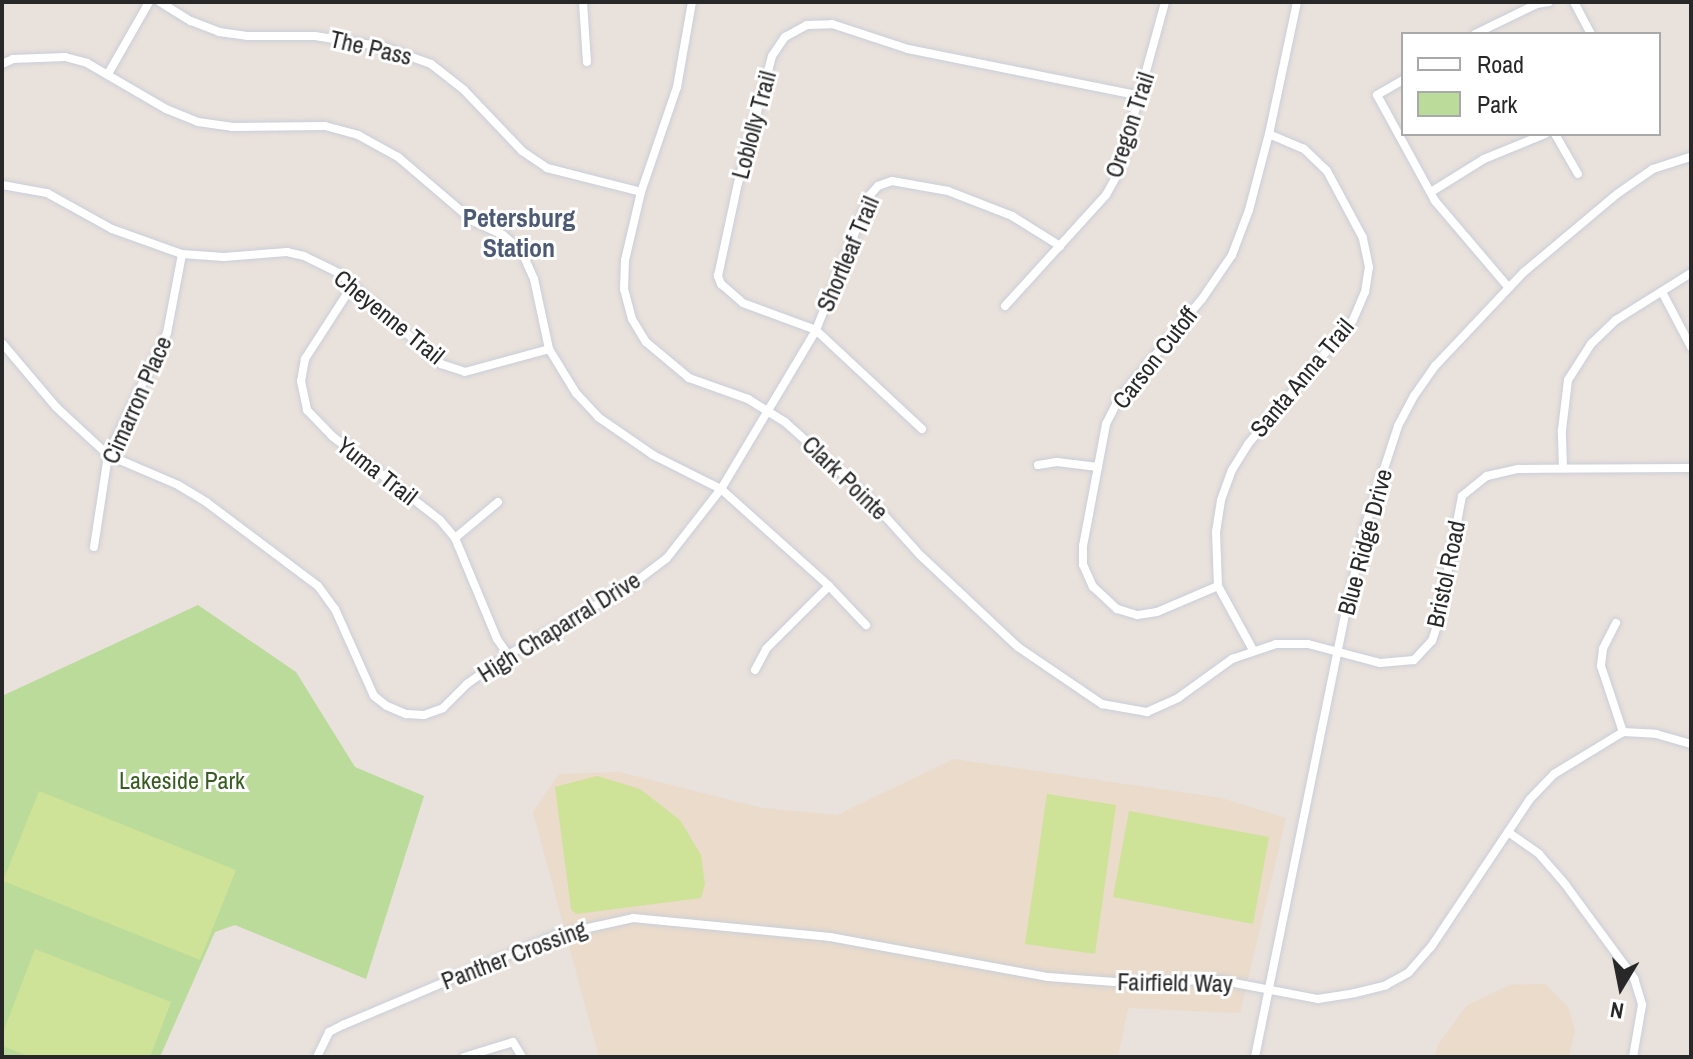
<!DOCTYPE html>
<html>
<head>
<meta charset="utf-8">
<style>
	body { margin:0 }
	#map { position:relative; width:1693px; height:1059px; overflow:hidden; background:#e9e1db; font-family:"Archivo Narrow",sans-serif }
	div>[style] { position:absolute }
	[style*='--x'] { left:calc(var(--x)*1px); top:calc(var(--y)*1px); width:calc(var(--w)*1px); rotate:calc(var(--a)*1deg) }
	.education>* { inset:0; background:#eadbcb }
	.green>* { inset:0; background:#bbdb9b }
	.pitch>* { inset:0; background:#cee298 }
	.roads { filter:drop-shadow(0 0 2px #c9ced9) drop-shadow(0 0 2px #c9ced9) }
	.minor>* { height:8px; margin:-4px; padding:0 4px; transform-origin:4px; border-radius:4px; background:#fff }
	span { translate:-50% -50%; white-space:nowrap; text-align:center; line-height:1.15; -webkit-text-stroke:6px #fff; paint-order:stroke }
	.street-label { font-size:24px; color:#282828 }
	.park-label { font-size:24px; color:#365d1f }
	.neighbourhood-label { font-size:26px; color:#4d5a74; font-weight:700 }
	.frame { position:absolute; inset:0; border:4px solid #282828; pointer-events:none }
	.legend { position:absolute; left:1401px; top:32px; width:260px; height:104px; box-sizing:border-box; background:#fff; border:2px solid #a9a9a9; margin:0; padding:10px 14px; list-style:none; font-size:24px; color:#282828 }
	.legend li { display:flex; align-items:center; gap:16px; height:40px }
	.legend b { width:40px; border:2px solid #a9a9a9 }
	.north { position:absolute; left:1581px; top:947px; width:80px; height:80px; -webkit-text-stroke:6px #fff; paint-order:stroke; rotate:190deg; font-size:22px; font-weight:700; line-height:32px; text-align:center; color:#282828 }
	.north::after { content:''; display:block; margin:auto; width:28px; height:36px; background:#282828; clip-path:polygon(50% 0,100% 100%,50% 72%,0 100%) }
</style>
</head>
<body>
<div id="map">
	<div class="education">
		<i style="clip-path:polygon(954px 759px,1221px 798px,1286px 818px,1240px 1013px,1128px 1008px,1118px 1057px,599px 1057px,533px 812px,559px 774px,619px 772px,762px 808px,837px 815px)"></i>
		<i style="clip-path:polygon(1545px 984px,1568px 1007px,1575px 1030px,1569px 1057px,1434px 1057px,1438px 1045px,1466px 1006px,1510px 985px)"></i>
	</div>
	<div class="green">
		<i style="clip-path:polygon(198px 605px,296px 672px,355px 767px,424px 796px,366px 979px,235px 925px,215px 932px,160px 1057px,2px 1057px,2px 696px)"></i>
	</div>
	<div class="pitch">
		<i style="clip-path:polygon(597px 776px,640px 789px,680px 820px,701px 855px,705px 884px,701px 898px,576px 914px,571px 909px,555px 787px)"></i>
		<i style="clip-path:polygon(39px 791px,236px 870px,200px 960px,3px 881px)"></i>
		<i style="clip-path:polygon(1047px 794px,1116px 805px,1095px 954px,1025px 944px)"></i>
		<i style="clip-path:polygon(1129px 811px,1269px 837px,1253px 924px,1113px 897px)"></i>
		<i style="clip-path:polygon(35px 949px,171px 1002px,150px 1057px,31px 1057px,2px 1046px,2px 1035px)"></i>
	</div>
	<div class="roads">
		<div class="minor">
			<i style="--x:160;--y:2;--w:36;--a:32"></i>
			<i style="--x:191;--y:21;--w:30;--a:21"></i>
			<i style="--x:219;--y:32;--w:28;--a:8"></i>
			<i style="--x:247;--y:36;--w:68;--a:0"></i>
			<i style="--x:315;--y:36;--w:70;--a:9.1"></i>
			<i style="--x:384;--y:47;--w:50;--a:19.9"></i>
			<i style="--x:431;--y:64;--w:42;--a:38.2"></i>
			<i style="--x:464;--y:90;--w:84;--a:46.4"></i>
			<i style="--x:522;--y:151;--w:30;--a:34"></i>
			<i style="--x:547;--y:168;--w:97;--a:14.3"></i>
			<i style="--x:583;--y:2;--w:60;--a:86.2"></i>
			<i style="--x:692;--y:2;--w:86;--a:100"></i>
			<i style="--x:677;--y:87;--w:111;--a:108.9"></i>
			<i style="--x:641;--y:192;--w:70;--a:103.2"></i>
			<i style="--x:625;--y:260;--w:29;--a:92"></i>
			<i style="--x:624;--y:289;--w:31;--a:75"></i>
			<i style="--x:632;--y:319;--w:27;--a:59"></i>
			<i style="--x:646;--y:342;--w:56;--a:39.9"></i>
			<i style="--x:689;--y:378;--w:63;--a:19.6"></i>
			<i style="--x:748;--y:399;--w:44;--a:31.9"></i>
			<i style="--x:785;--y:422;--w:108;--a:42"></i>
			<i style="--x:865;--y:494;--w:82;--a:48"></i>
			<i style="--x:920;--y:555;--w:134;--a:43.2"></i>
			<i style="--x:1018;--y:647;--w:102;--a:34.2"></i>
			<i style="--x:1102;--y:704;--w:46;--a:10.1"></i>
			<i style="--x:1147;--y:712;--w:34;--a:-24"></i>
			<i style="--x:1178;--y:698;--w:67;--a:-35.8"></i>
			<i style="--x:1232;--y:659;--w:46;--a:-18.8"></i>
			<i style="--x:1276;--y:644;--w:32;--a:0"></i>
			<i style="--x:1308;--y:644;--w:74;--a:14.8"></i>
			<i style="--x:1380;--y:663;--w:34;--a:-5"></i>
			<i style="--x:1414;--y:660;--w:26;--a:-47"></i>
			<i style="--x:1432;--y:641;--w:20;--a:-72"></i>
			<i style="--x:1438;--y:622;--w:128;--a:-79.2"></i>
			<i style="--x:1462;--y:496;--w:32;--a:-39"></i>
			<i style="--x:1487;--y:476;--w:32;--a:-13"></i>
			<i style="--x:1518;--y:469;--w:173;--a:-0.3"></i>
			<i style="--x:1574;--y:2;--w:36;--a:62"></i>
			<i style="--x:1475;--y:34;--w:69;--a:-25.8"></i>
			<i style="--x:1537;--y:4;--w:12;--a:-9"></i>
			<i style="--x:2;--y:64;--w:12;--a:-24"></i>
			<i style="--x:13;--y:59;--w:52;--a:-2.2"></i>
			<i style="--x:65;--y:57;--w:23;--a:15"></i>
			<i style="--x:87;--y:63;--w:91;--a:30.2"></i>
			<i style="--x:166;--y:109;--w:35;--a:22"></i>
			<i style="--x:198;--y:122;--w:34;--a:8"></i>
			<i style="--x:232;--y:127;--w:93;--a:-0.6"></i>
			<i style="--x:325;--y:126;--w:34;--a:15"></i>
			<i style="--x:358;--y:135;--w:46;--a:28.8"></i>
			<i style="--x:398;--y:157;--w:99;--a:40.5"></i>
			<i style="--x:473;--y:221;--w:33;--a:25"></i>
			<i style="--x:503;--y:235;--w:23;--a:40"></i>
			<i style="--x:521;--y:250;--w:32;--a:66"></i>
			<i style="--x:534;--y:279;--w:72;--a:77.9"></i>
			<i style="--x:549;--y:349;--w:52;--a:58.5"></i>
			<i style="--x:576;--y:393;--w:33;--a:47"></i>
			<i style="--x:598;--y:417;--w:67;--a:34.6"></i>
			<i style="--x:653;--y:455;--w:76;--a:26.6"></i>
			<i style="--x:721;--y:489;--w:145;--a:41.9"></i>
			<i style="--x:829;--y:586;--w:54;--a:46.5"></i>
			<i style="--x:108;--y:74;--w:83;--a:-60.3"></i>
			<i style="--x:1403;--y:80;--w:30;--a:150"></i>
			<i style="--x:1377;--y:95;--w:121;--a:61.3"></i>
			<i style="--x:1435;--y:201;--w:114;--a:49.6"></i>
			<i style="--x:1555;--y:134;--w:46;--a:60.1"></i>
			<i style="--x:2;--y:185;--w:46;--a:10.1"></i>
			<i style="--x:47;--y:193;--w:74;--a:29"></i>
			<i style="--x:112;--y:229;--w:74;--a:19.7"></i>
			<i style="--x:182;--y:254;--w:42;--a:4.1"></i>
			<i style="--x:224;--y:257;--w:63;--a:-4.5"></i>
			<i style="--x:287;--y:252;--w:17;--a:13"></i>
			<i style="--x:304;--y:256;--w:39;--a:26"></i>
			<i style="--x:339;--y:273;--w:137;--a:41.7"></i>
			<i style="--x:441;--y:364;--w:25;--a:18"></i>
			<i style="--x:465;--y:372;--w:87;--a:-15.3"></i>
			<i style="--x:1431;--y:192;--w:62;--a:-31.9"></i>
			<i style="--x:1484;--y:159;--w:66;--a:-22.3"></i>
			<i style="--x:352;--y:286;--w:87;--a:122.8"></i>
			<i style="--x:305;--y:359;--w:22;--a:100"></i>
			<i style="--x:301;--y:381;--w:30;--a:78"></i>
			<i style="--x:307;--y:410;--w:36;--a:46"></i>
			<i style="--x:332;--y:436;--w:137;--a:37.9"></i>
			<i style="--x:440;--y:520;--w:23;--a:50"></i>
			<i style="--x:455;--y:538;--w:109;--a:67.4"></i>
			<i style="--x:497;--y:639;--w:19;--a:55"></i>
			<i style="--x:1662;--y:292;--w:62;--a:62.2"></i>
			<i style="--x:1005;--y:306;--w:150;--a:-47.7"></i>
			<i style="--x:1106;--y:195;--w:25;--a:-61"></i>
			<i style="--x:1118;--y:173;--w:177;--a:-74.6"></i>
			<i style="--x:2;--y:343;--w:84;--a:49.8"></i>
			<i style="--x:56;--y:407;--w:71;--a:42.7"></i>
			<i style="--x:108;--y:455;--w:76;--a:23.2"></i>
			<i style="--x:178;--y:485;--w:33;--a:31"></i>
			<i style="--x:206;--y:502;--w:140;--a:36.9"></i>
			<i style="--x:318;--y:586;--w:29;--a:54"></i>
			<i style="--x:335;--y:609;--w:95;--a:65.9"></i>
			<i style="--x:374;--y:696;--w:16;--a:38"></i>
			<i style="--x:387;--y:706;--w:21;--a:23"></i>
			<i style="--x:406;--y:714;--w:18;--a:3"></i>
			<i style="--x:424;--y:715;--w:20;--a:-20"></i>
			<i style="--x:443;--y:708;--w:34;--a:-45"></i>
			<i style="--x:467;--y:684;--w:50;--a:-35.3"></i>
			<i style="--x:508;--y:655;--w:140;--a:-29.5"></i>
			<i style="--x:630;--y:586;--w:46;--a:-37.1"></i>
			<i style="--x:667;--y:558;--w:88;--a:-52"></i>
			<i style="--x:721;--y:489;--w:185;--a:-59.1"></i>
			<i style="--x:816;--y:330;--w:145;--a:-68.2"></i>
			<i style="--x:870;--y:195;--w:12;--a:-48"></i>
			<i style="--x:878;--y:186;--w:15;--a:-20"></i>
			<i style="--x:892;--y:181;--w:57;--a:10.1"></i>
			<i style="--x:948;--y:191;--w:69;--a:21.3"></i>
			<i style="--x:1012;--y:216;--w:57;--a:32"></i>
			<i style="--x:922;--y:429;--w:145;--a:-137"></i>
			<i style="--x:816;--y:330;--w:78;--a:-159.7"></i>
			<i style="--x:743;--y:303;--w:29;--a:-139"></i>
			<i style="--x:721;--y:284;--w:9;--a:-111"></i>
			<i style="--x:718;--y:276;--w:95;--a:-77.9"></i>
			<i style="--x:738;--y:183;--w:131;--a:-75"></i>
			<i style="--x:772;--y:56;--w:23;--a:-56"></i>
			<i style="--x:785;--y:37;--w:25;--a:-29"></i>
			<i style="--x:807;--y:25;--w:25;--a:-2"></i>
			<i style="--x:832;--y:24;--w:80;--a:18.2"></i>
			<i style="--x:908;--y:49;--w:239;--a:11.4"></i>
			<i style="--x:1038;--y:465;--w:19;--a:-9"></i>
			<i style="--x:1057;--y:462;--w:39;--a:7"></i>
			<i style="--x:1563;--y:467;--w:37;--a:-92"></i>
			<i style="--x:1562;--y:430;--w:50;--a:-83.2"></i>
			<i style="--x:1568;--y:380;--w:43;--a:-57.4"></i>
			<i style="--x:1591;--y:344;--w:35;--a:-44"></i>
			<i style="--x:1616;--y:320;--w:89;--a:-32.1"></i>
			<i style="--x:455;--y:538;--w:56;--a:-39.9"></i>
			<i style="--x:94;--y:547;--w:93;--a:-81.3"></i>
			<i style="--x:108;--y:455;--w:136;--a:-64.2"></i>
			<i style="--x:167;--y:333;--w:80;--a:-79.2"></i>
			<i style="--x:1218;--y:586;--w:66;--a:156.9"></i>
			<i style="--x:1157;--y:612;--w:20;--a:171"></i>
			<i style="--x:1137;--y:615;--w:21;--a:-163"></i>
			<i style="--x:1117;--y:609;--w:33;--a:-137"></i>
			<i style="--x:1093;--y:587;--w:24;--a:-114"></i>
			<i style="--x:1083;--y:565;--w:19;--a:-90"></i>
			<i style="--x:1083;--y:546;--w:124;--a:-79.3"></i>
			<i style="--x:1106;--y:424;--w:27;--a:-63"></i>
			<i style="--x:1118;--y:400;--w:131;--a:-50.3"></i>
			<i style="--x:1202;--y:299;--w:53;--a:-55.7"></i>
			<i style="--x:1232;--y:255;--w:48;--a:-69.3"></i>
			<i style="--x:1249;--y:210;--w:79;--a:-75.3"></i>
			<i style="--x:1269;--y:134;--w:135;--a:-78"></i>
			<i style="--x:1616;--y:623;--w:29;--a:117"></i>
			<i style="--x:1603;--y:649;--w:17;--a:97"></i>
			<i style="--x:1601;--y:666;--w:70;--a:71.6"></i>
			<i style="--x:1253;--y:650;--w:73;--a:-118.7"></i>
			<i style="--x:1218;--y:586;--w:54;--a:-92.1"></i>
			<i style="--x:1216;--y:532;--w:32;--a:-81"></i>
			<i style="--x:1221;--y:500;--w:32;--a:-70"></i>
			<i style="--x:1232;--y:470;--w:31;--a:-58"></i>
			<i style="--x:1248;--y:444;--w:162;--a:-49.7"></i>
			<i style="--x:1353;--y:320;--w:30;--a:-67"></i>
			<i style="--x:1365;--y:292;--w:25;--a:-81"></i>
			<i style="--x:1369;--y:267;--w:30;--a:-102"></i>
			<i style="--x:1363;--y:238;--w:76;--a:-118.2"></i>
			<i style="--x:1327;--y:171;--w:32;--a:-136"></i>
			<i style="--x:1304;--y:149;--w:38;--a:-157"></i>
			<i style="--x:755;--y:670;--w:24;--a:-62"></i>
			<i style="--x:766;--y:649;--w:89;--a:-45"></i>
			<i style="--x:1508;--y:832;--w:38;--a:35"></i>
			<i style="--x:1539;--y:854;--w:40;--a:49"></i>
			<i style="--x:1565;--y:884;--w:117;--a:53.7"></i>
			<i style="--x:1634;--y:978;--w:28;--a:73"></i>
			<i style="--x:1642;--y:1005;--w:53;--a:99.8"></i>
			<i style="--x:317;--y:1057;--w:28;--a:-64"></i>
			<i style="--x:329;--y:1032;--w:16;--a:-27"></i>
			<i style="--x:343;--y:1025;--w:231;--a:-22.9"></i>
			<i style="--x:556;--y:935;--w:79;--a:-12.4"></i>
			<i style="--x:633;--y:918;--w:198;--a:5.5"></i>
			<i style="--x:830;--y:937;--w:222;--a:10.4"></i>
			<i style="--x:1048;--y:977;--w:67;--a:4.3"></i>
			<i style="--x:1115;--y:982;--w:104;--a:-1.1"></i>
			<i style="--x:1219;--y:980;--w:101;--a:10.9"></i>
			<i style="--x:1318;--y:999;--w:37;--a:-9"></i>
			<i style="--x:1355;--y:993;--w:32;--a:-14"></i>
			<i style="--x:1386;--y:985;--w:26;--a:-29"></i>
			<i style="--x:1409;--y:972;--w:33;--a:-49"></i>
			<i style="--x:1431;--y:947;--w:178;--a:-56.2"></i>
			<i style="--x:1530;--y:799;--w:35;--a:-46"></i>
			<i style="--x:1554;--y:774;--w:81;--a:-31.3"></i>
			<i style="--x:1623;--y:732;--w:33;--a:3"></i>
			<i style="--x:1656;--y:734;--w:36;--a:16"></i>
			<i style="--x:464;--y:1057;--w:51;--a:-17"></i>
			<i style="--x:513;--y:1042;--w:17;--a:59"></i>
			<i style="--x:1255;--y:1057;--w:455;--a:-78.5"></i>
			<i style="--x:1346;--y:611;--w:92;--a:-76.9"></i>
			<i style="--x:1367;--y:521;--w:100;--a:-71.9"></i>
			<i style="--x:1398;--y:426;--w:34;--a:-62"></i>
			<i style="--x:1414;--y:396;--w:38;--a:-55"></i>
			<i style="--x:1436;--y:365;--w:128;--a:-46.6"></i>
			<i style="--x:1524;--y:272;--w:121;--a:-40"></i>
			<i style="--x:1617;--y:194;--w:44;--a:-34.8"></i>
			<i style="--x:1653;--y:169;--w:40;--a:-18"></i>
		</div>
	</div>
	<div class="street-label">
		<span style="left:371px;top:48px;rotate:13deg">The Pass</span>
		<span style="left:754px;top:125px;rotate:-75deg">Loblolly Trail</span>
		<span style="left:1130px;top:125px;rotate:-72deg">Oregon Trail</span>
		<span style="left:848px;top:254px;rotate:-67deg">Shortleaf Trail</span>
		<span style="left:389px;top:317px;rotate:39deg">Cheyenne Trail</span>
		<span style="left:1155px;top:358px;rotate:-52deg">Carson Cutoff</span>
		<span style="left:1302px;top:378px;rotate:-50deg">Santa Anna Trail</span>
		<span style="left:137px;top:400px;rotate:-66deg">Cimarron Place</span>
		<span style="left:377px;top:471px;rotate:38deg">Yuma Trail</span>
		<span style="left:845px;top:478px;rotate:44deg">Clark Pointe</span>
		<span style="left:1365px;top:542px;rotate:-75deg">Blue Ridge Drive</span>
		<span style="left:1446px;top:574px;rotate:-78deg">Bristol Road</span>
		<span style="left:559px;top:627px;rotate:-32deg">High Chaparral Drive</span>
		<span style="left:514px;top:955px;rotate:-21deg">Panther Crossing</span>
		<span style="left:1175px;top:983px;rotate:1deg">Fairfield Way</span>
	</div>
	<div class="park-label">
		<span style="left:182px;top:781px">Lakeside Park</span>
	</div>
	<div class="neighbourhood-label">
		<span style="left:519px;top:233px">Petersburg<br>Station</span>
	</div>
	<div class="frame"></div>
	<ul class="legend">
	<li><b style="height:10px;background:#fff"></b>Road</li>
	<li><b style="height:22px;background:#bbdb9b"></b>Park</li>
	</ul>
	<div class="north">N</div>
</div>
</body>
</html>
